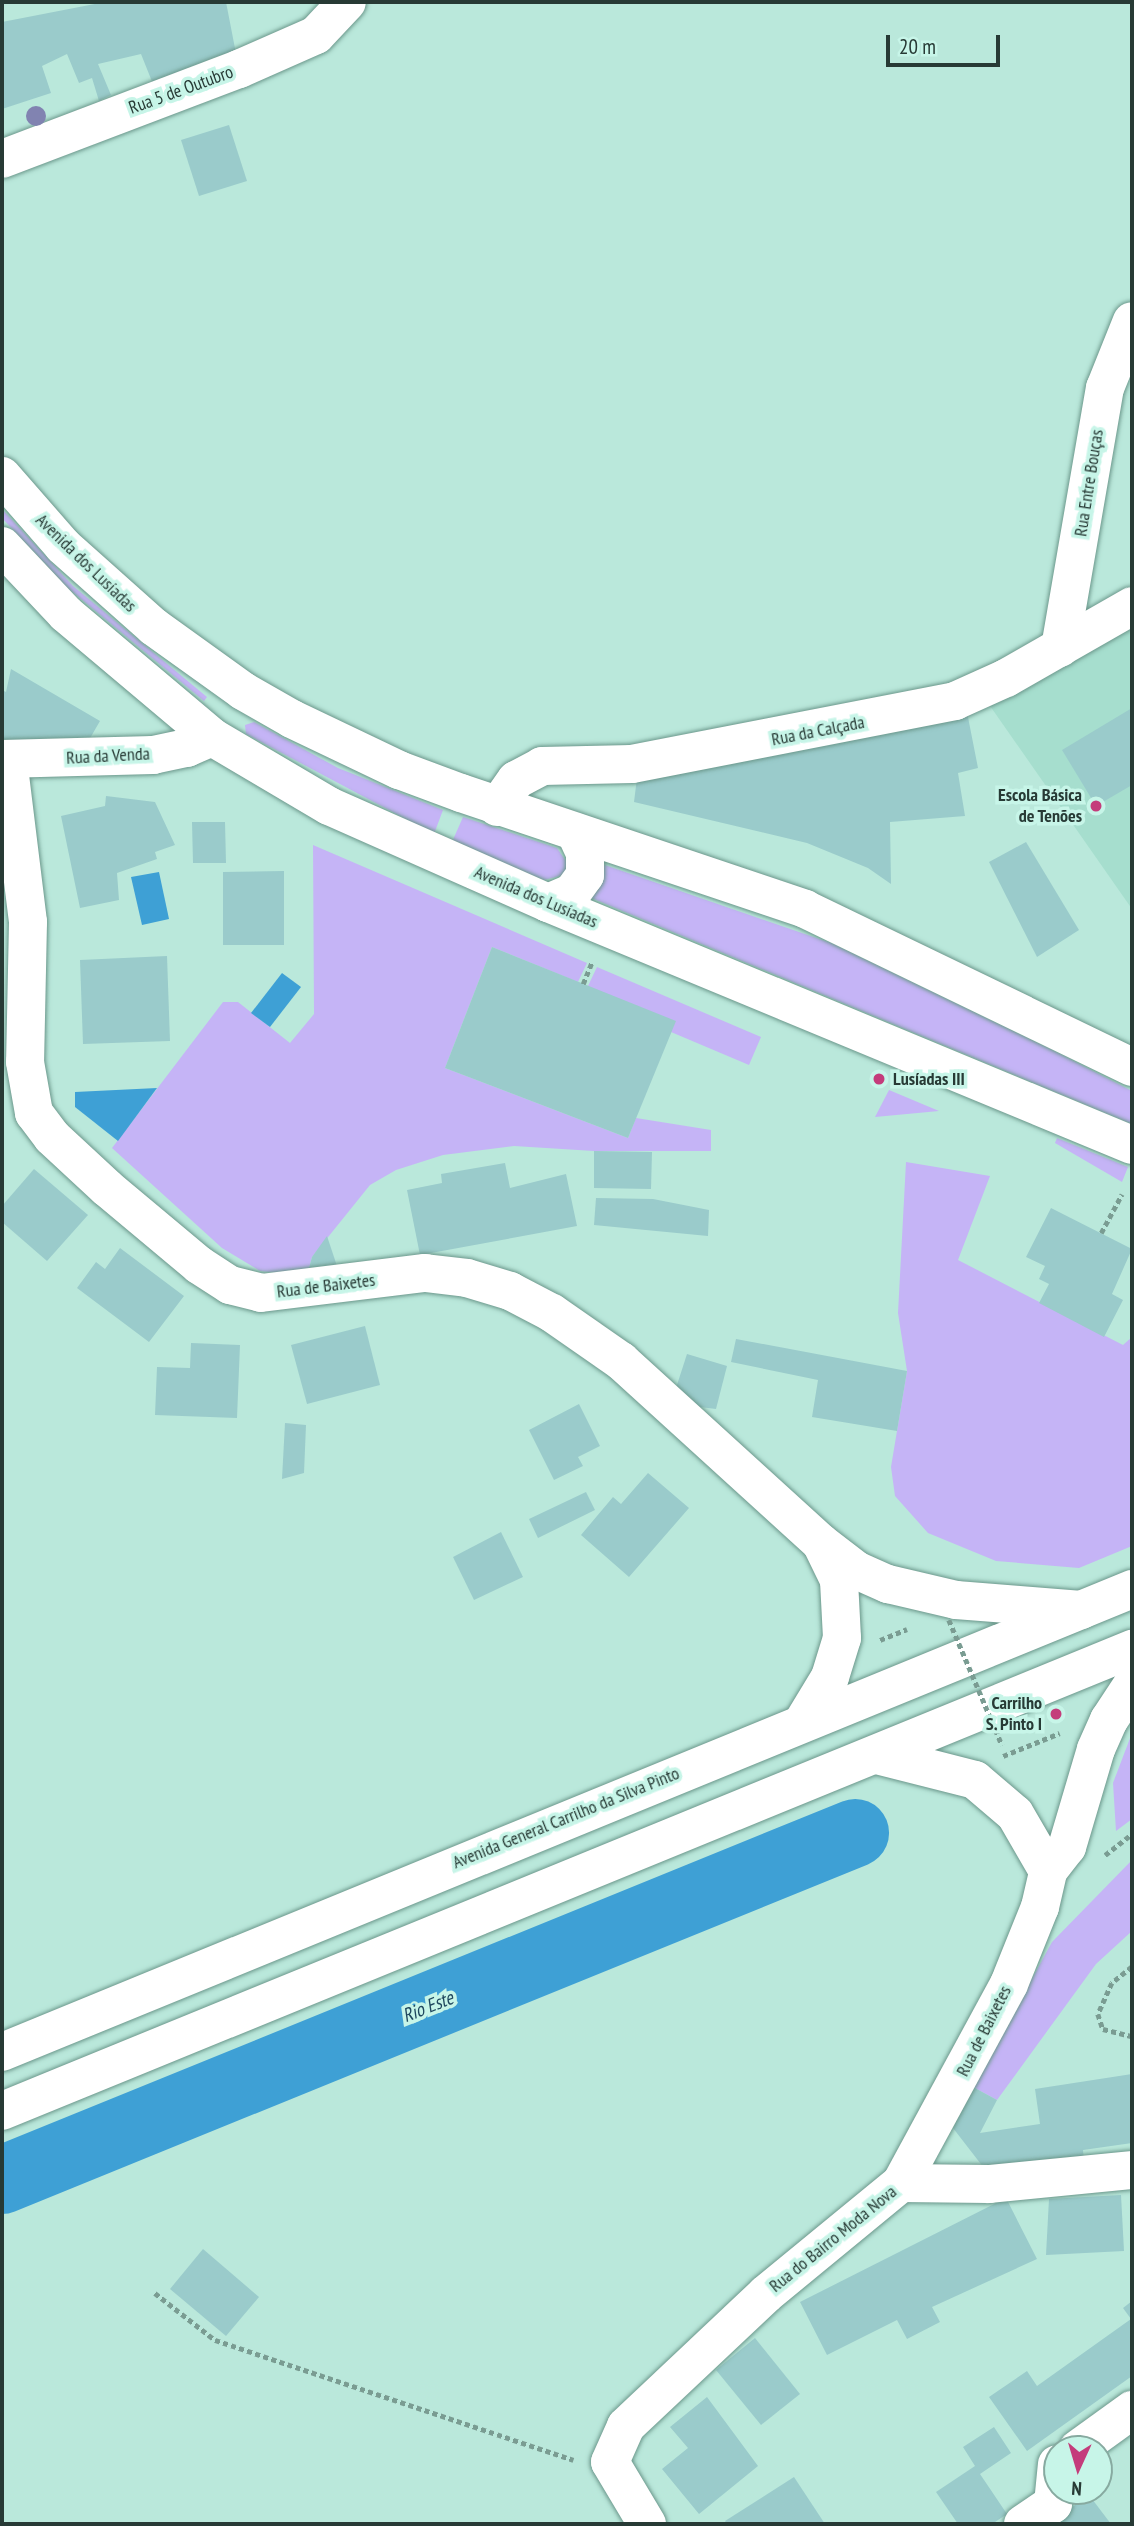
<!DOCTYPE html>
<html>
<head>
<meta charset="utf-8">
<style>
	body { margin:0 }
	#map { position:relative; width:1134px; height:2526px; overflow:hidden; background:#bae8db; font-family:"PT Sans Narrow",sans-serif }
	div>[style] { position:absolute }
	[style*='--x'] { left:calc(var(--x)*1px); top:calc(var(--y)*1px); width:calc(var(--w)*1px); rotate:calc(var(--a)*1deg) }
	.built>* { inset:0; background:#a6dece }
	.green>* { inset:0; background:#c5b4f6 }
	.water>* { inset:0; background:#3ea0d5 }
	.river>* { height:68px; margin:-34px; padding:0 34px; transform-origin:34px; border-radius:34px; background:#3ea0d5 }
	.building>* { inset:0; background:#9acbcb }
	.path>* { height:4.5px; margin-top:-2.25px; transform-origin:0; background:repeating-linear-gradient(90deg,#7a9c92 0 5px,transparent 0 8.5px) }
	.roads { filter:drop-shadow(0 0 2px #6b978b) drop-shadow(0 0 2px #6b978b) }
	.minor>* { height:38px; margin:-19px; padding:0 19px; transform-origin:19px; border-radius:19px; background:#fff }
	.major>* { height:38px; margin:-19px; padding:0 19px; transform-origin:19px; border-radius:19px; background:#fff }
	.path-bridge>* { height:4.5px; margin-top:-2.25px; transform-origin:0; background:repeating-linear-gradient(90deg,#7a9c92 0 5px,transparent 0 8.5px) }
	.trees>* { width:20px; height:20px; margin:-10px; border-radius:50%; background:#8183b1 }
	.dots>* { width:19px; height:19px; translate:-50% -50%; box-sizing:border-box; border:4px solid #c7f5e8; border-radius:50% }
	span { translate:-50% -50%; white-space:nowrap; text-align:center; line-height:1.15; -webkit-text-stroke:7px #c7f5e8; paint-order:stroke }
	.street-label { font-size:18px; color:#273a35 }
	.poi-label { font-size:18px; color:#273a35; font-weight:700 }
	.right { translate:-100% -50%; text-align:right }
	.left { translate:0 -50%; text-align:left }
	.water-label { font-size:19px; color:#1f475e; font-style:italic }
	.frame { position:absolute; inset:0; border:4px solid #273a35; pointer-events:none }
	.north { position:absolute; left:1043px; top:2435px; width:70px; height:70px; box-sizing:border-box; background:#c7f5e8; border:2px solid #87aaa0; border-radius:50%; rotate:184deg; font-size:19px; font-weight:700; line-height:28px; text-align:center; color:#273a35 }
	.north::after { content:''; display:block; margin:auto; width:24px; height:32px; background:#c43c7b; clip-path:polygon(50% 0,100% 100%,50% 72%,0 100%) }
	.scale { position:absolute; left:886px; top:35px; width:114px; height:32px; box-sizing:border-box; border:4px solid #273a35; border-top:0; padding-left:9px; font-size:21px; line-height:24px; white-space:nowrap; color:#273a35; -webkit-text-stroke:5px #c7f5e8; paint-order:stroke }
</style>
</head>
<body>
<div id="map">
	<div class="built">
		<i style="clip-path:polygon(1132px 620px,1132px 909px,988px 703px)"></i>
	</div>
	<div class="green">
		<i style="clip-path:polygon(2px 509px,73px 586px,207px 697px,204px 701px,69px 589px,2px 518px)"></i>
		<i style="clip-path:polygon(254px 722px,338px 768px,443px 810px,434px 834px,246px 734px,245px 725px)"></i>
		<i style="clip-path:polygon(463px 817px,557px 848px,568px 864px,564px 875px,544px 880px,452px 842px)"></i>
		<i style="clip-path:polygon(313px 845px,587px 963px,578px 982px,492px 947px,445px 1068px,628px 1138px,636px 1118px,711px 1130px,711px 1151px,594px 1151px,514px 1146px,443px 1155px,396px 1170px,370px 1185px,312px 1257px,307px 1276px,260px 1271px,222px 1248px,112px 1148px,223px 1002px,238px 1002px,290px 1043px,314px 1014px)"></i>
		<i style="clip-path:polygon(602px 864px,831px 943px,1056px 1052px,1132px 1091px,1132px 1124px,589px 897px)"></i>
		<i style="clip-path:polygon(597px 967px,761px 1037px,749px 1065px,671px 1032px,588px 986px)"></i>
		<i style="clip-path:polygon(889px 1090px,939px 1111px,875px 1117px)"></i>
		<i style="clip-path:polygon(1057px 1138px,1128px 1167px,1122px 1182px,1055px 1143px)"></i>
		<i style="clip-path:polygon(906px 1162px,990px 1176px,958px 1260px,1123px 1345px,1132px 1337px,1132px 1546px,1079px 1568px,996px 1561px,928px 1533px,895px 1496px,891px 1467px,907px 1371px,898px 1313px)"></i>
		<i style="clip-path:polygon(1132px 1733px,1132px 1819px,1116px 1831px,1113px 1783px)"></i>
		<i style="clip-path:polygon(1132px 1860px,1132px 1931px,1096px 1964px,997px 2100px,973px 2087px,1052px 1942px)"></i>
	</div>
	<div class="water">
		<i style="clip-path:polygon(159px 872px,169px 919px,142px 925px,131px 877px)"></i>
		<i style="clip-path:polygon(282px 973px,301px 987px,270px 1027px,251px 1013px)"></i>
		<i style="clip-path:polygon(157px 1088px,118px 1141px,75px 1107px,75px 1092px)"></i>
	</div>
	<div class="river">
		<i style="--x:2;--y:2180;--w:921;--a:-22.14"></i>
	</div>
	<div class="building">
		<i style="clip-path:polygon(105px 2px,226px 2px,239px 69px,155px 89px,141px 54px,98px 64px,111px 95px,99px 101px,92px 78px,79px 83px,67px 54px,42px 66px,51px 93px,2px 109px,2px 22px)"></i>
		<i style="clip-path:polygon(229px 125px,247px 181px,199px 196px,181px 140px)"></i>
		<i style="clip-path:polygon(11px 669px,100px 721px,89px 740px,2px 742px,2px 690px,6px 692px)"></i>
		<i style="clip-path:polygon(1132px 708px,1132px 785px,1096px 806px,1062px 750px)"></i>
		<i style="clip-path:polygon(967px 712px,978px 768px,958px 773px,965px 816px,890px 822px,891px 884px,868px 868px,807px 843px,634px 802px,638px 770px)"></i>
		<i style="clip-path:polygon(106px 796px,155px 802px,175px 845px,155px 852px,157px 859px,117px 873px,119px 900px,80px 908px,61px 816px,105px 806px)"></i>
		<i style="clip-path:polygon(192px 822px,225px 822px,226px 863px,193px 863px)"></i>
		<i style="clip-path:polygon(1026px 842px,1079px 930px,1037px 957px,989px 862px)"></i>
		<i style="clip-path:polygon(284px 871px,284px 945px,223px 945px,223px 872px)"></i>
		<i style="clip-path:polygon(492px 947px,676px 1021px,628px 1138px,445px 1068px)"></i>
		<i style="clip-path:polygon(167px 956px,170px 1041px,83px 1044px,80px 960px)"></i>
		<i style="clip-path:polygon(594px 1151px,652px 1152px,651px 1189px,594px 1188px)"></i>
		<i style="clip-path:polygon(505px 1163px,510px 1188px,566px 1174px,577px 1226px,420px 1255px,407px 1190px,442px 1183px,441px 1174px)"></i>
		<i style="clip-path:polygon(34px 1169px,88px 1215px,47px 1261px,2px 1222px,2px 1206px)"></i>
		<i style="clip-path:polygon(596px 1198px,653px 1199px,709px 1210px,708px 1236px,594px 1225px)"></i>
		<i style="clip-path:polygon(1051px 1208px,1132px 1249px,1112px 1294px,1123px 1300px,1104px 1337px,1039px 1303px,1049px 1284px,1039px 1279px,1045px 1266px,1026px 1257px)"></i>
		<i style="clip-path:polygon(327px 1236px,339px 1272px,307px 1276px,312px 1257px)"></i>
		<i style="clip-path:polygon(120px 1248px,184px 1296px,149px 1342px,77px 1288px,96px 1262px,105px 1269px)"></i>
		<i style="clip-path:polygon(365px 1326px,380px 1385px,307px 1404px,291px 1345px)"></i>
		<i style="clip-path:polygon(736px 1339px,907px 1371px,897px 1431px,812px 1417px,818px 1380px,731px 1362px)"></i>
		<i style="clip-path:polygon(191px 1343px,240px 1345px,237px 1418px,155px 1415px,157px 1367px,190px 1368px)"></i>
		<i style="clip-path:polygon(687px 1354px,727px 1366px,716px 1409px,700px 1407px,676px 1388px)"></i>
		<i style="clip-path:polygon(579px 1404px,600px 1446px,578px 1457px,583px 1466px,554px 1480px,529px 1430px)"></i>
		<i style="clip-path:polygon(285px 1423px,306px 1425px,304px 1473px,282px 1479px)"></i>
		<i style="clip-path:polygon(648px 1473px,689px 1508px,629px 1577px,581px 1535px,613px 1497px,621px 1504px)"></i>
		<i style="clip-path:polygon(586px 1492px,595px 1510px,538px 1538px,529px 1519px)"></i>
		<i style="clip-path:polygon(501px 1532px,523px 1577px,474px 1600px,453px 1557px)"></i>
		<i style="clip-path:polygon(1132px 2074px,1132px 2143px,1083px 2150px,1084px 2161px,987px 2172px,953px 2128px,973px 2087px,997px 2100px,980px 2133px,1040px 2124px,1035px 2089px)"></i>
		<i style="clip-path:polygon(1121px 2195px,1124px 2251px,1046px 2255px,1049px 2199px)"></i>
		<i style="clip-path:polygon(1006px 2198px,1037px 2259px,932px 2307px,940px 2322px,907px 2339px,897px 2320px,827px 2355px,800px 2302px)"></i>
		<i style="clip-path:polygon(203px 2249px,259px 2297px,226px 2336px,170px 2289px)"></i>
		<i style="clip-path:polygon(1132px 2301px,1132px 2376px,1027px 2451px,989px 2397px,1027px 2371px,1037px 2386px,1131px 2319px,1123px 2308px)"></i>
		<i style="clip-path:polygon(755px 2338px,800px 2394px,761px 2425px,716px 2370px)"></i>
		<i style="clip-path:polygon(707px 2397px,758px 2466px,699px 2514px,662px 2469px,688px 2448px,670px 2427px)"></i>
		<i style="clip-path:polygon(994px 2427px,1011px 2453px,980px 2474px,1007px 2514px,992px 2524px,958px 2524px,936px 2492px,975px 2466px,963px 2447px)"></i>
		<i style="clip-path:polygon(794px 2477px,825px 2524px,727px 2524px,725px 2521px)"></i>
		<i style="clip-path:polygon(1089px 2495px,1111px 2524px,1049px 2524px)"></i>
	</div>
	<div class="path">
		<i style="--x:583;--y:984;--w:24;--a:-68"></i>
		<i style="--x:1101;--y:1233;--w:44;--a:-61.7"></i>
		<i style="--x:880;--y:1640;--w:29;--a:-22"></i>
		<i style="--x:1003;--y:1756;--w:61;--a:-22"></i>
		<i style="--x:1105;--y:1855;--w:34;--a:-38"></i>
		<i style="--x:1132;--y:1967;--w:26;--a:141"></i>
		<i style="--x:1112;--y:1983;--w:34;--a:114"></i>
		<i style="--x:1098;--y:2014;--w:16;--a:72"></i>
		<i style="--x:1103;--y:2029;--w:30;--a:14"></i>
		<i style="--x:155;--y:2293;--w:76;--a:38.1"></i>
		<i style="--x:215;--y:2340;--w:378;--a:18.5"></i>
	</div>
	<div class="roads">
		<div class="minor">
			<i style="--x:2;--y:159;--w:254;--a:-20.8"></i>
			<i style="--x:239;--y:69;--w:84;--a:-23.8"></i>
			<i style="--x:316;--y:35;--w:45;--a:-46.8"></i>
			<i style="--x:1060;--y:648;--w:264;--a:-80.2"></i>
			<i style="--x:1105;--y:388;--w:72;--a:-68.1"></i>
			<i style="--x:2;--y:759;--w:151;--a:-1.5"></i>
			<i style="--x:153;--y:755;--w:35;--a:-12"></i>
			<i style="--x:187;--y:748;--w:27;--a:-24"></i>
			<i style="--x:8;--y:759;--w:164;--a:83"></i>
			<i style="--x:28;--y:922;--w:140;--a:91.2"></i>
			<i style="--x:25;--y:1062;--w:52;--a:80"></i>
			<i style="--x:34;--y:1113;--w:30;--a:53"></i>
			<i style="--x:52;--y:1137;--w:75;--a:42.8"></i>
			<i style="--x:107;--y:1188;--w:120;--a:39.9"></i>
			<i style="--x:199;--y:1265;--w:37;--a:33"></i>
			<i style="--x:230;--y:1285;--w:32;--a:14"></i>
			<i style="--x:261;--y:1293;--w:165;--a:-7"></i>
			<i style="--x:425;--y:1273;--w:42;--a:6.8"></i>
			<i style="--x:467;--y:1278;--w:45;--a:16.8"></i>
			<i style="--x:510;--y:1291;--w:47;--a:27.6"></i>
			<i style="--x:552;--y:1313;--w:84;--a:34.8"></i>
			<i style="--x:621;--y:1361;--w:270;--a:42.3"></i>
			<i style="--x:821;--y:1543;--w:44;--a:37.6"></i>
			<i style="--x:856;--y:1570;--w:35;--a:24"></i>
			<i style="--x:888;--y:1584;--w:70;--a:13.2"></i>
			<i style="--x:956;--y:1600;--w:126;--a:4.5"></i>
			<i style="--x:497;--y:807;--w:33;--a:-55"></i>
			<i style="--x:516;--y:780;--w:30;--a:-28"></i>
			<i style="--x:542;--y:766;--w:90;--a:-1.3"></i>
			<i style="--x:632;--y:764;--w:329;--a:-11"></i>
			<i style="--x:955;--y:701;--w:56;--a:-24.3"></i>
			<i style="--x:1006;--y:678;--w:145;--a:-29.7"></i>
			<i style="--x:804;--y:1720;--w:50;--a:-58.8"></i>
			<i style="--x:830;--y:1677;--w:41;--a:-72.9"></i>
			<i style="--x:842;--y:1638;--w:58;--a:-93"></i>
			<i style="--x:839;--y:1580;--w:41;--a:-115.9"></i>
			<i style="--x:877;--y:1755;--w:101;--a:14.3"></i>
			<i style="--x:975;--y:1780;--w:52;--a:40.4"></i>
			<i style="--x:1015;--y:1814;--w:66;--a:59.9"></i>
			<i style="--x:901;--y:2183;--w:226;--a:-61.5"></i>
			<i style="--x:1009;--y:1984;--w:83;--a:-68.1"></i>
			<i style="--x:1040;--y:1907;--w:37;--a:-77"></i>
			<i style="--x:1048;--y:1871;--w:31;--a:-52"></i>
			<i style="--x:1067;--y:1847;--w:102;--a:-73.5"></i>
			<i style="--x:1096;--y:1749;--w:32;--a:-66"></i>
			<i style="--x:1109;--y:1720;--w:42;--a:-56.7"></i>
			<i style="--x:1078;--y:2449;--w:67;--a:-35.8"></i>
			<i style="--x:647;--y:2524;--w:72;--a:-120.8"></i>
			<i style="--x:610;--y:2462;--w:39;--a:-66"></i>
			<i style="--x:626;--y:2426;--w:192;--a:-43.3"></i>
			<i style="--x:766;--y:2294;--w:175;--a:-39.4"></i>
			<i style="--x:901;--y:2183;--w:88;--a:0.7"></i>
			<i style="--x:989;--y:2184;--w:144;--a:-5.6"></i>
			<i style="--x:1023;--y:2524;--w:36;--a:-34"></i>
			<i style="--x:1053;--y:2504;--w:40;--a:-84.3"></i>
		</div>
		<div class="major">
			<i style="--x:2;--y:476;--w:93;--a:48.9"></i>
			<i style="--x:63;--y:546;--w:122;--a:41.7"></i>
			<i style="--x:154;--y:627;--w:110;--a:35.7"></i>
			<i style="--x:243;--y:691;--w:56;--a:29.7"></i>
			<i style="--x:292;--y:719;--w:119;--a:25.5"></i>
			<i style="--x:399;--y:770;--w:66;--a:20.4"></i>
			<i style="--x:461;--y:793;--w:363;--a:18.6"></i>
			<i style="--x:805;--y:909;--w:363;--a:25.8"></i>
			<i style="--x:2;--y:546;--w:93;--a:46.7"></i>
			<i style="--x:66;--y:614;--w:191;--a:40.1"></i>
			<i style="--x:212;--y:737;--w:136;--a:30.5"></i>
			<i style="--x:329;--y:806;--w:240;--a:23.9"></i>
			<i style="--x:548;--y:903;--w:632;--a:22.51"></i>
			<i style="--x:548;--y:903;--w:26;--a:-23"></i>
			<i style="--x:572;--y:893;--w:22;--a:-54"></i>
			<i style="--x:585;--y:875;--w:22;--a:-90"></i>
			<i style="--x:585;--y:853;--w:23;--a:-115"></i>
			<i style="--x:2;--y:2052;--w:1221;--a:-22.28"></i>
			<i style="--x:2;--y:2111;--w:1221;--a:-22.24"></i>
		</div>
	</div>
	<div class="path-bridge">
		<i style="--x:949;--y:1620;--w:136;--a:67"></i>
	</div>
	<div class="trees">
		<i style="left:36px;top:116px"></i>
	</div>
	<div class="dots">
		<i style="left:1096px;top:806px;background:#c43c7b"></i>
		<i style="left:879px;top:1079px;background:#c43c7b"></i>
		<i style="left:1056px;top:1714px;background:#c43c7b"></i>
	</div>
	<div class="street-label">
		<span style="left:181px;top:90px;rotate:-20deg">Rua 5 de Outubro</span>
		<span style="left:1089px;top:483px;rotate:-81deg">Rua Entre Bouças</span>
		<span style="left:86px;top:563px;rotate:44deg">Avenida dos Lusíadas</span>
		<span style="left:818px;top:731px;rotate:-11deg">Rua da Calçada</span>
		<span style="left:108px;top:756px;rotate:-3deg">Rua da Venda</span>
		<span style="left:536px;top:897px;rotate:23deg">Avenida dos Lusíadas</span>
		<span style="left:326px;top:1286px;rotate:-7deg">Rua de Baixetes</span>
		<span style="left:566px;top:1818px;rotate:-22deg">Avenida General Carrilho da Silva Pinto</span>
		<span style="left:984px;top:2031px;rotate:-63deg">Rua de Baixetes</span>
		<span style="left:833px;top:2239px;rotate:-39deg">Rua do Bairro Moda Nova</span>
	</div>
	<div class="poi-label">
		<span class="right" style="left:1082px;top:806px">Escola Básica<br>de Tenões</span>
		<span class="left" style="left:893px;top:1079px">Lusíadas III</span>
		<span class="right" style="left:1042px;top:1714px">Carrilho<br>S. Pinto I</span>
	</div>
	<div class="water-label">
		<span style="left:428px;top:2007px;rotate:-22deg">Rio Este</span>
	</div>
	<div class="frame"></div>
	<div class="north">N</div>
	<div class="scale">20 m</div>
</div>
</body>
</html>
